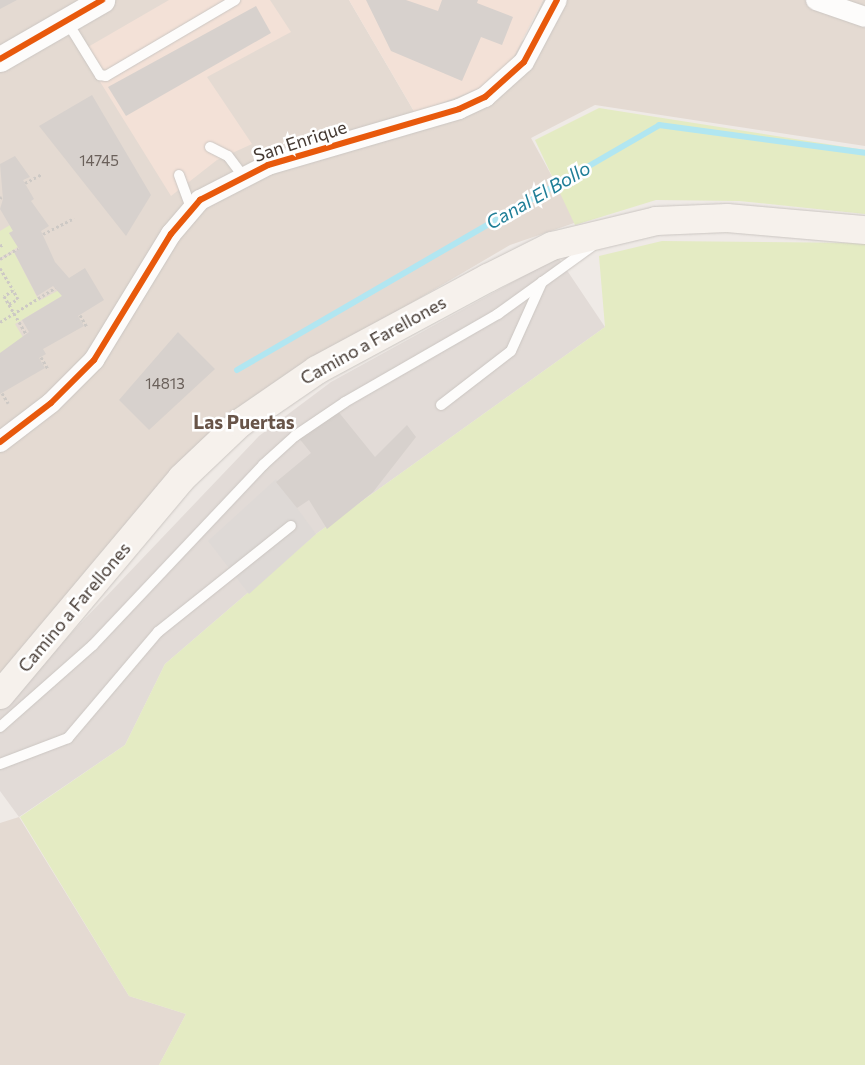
<!DOCTYPE html>
<html>
<head>
<meta charset="utf-8">
<style>
	body { margin:0 }
	#map { position:relative; width:865px; height:1065px; overflow:hidden; background:#efeae6; font-family:Commissioner,sans-serif }
	div>[style] { position:absolute }
	[style*='--x'] { left:calc(var(--x)*1px); top:calc(var(--y)*1px); width:calc(var(--w)*1px); rotate:calc(var(--a)*1deg) }
	.residential>* { inset:0; background:#e4dad2 }
	.commercial>* { inset:0; background:#f3e1d7 }
	.industrial>* { inset:0; background:#e2dbd7 }
	.green>* { inset:0; background:#e4ebc3 }
	.parking>* { inset:0; background:#ded9d6 }
	.stream>* { height:6px; margin:-3px; padding:0 3px; transform-origin:3px; border-radius:3px; background:#b1e6f1 }
	.building>* { inset:0; background:#d7d1cd }
	.path>* { height:3px; margin-top:-1.5px; transform-origin:0; background:repeating-linear-gradient(90deg,#cdc9c5 0 2.5px,transparent 0 5px) }
	.roads { filter:drop-shadow(0 0 1px #cbc6c2) drop-shadow(0 0 1px #cbc6c2) }
	.service>* { height:10px; margin:-5px; padding:0 5px; transform-origin:5px; border-radius:5px; background:#fdfcfb }
	.minor>* { height:20px; margin:-10px; padding:0 10px; transform-origin:10px; border-radius:10px; background:#fdfcfb }
	.tertiary>* { height:25px; margin:-12.5px; padding:0 12.5px; transform-origin:12.5px; border-radius:12.5px; background:#fdfcfb }
	.secondary>* { height:28px; margin:-14px; padding:0 14px; transform-origin:14px; border-radius:14px; background:#f6f1ec }
	.cycleway>* { height:6px; margin:-3px; padding:0 3px; transform-origin:3px; border-radius:3px; background:#e8590c }
	span { translate:-50% -50%; white-space:nowrap; text-align:center; line-height:1.15; -webkit-text-stroke:5px #fff; paint-order:stroke }
	.number-label { font-size:15px; color:#6a605a }
	.number-label span { -webkit-text-stroke-width:0 }
	.street-label { font-size:18px; color:#443932 }
	.water-label { font-size:19px; color:#1f7e97; font-style:italic }
	.neighbourhood-label { font-size:19px; color:#685448; font-weight:700 }
</style>
</head>
<body>
<div id="map">
	<div class="residential">
		<i style="clip-path:polygon(0 0,349px 0,415px 113px,525px 39px,543px 0,865px 0,865px 146px,595px 105px,531px 138px,577px 222px,510px 245px,333px 349px,232px 419px,0 683px)"></i>
		<i style="clip-path:polygon(19px 817px,129px 996px,186px 1014px,159px 1065px,0 1065px,0 823px)"></i>
	</div>
	<div class="commercial">
		<i style="clip-path:polygon(169px 0,270px 0,291px 32px,207px 77px,252px 144px,217px 160px,171px 196px,81px 51px)"></i>
		<i style="clip-path:polygon(349px 0,543px 0,509px 66px,478px 89px,415px 113px)"></i>
	</div>
	<div class="industrial">
		<i style="clip-path:polygon(558px 257px,605px 327px,316px 534px,165px 664px,125px 745px,19px 817px,0 791px,0 708px,259px 436px,331px 382px)"></i>
	</div>
	<div class="green">
		<i style="clip-path:polygon(599px 108px,865px 150px,865px 214px,739px 201px,656px 200px,575px 225px,535px 140px)"></i>
		<i style="clip-path:polygon(10px 225px,13px 231px,9px 233px,18px 247px,0 258px,0 231px)"></i>
		<i style="clip-path:polygon(662px 241px,865px 243px,865px 1065px,159px 1065px,186px 1014px,129px 996px,20px 817px,125px 745px,165px 664px,316px 534px,605px 327px,599px 256px)"></i>
		<i style="clip-path:polygon(14px 252px,39px 301px,59px 290px,62px 296px,15px 324px,24px 339px,0 353px,0 261px)"></i>
	</div>
	<div class="parking">
		<i style="clip-path:polygon(276px 479px,316px 534px,249px 594px,208px 541px)"></i>
	</div>
	<div class="stream">
		<i style="--x:237;--y:370;--w:488;--a:-30.1"></i>
		<i style="--x:659;--y:125;--w:208;--a:7.7"></i>
	</div>
	<div class="building">
		<i style="clip-path:polygon(0 0,17px 0,0 9px)"></i>
		<i style="clip-path:polygon(366px 0,406px 0,438px 11px,442px 0,478px 0,477px 3px,513px 17px,502px 45px,481px 37px,462px 81px,391px 51px)"></i>
		<i style="clip-path:polygon(256px 6px,271px 33px,126px 116px,108px 87px)"></i>
		<i style="clip-path:polygon(92px 95px,151px 195px,126px 236px,39px 126px)"></i>
		<i style="clip-path:polygon(15px 156px,30px 177px,23px 180px,34px 199px,31px 201px,49px 226px,41px 231px,55px 262px,69px 278px,85px 268px,104px 300px,78px 316px,84px 326px,43px 349px,46px 354px,39px 358px,45px 368px,0 394px,0 353px,29px 332px,22px 320px,62px 296px,53px 286px,37px 296px,14px 252px,19px 249px,9px 233px,13px 231px,0 209px,3px 199px,0 164px)"></i>
		<i style="clip-path:polygon(178px 332px,215px 369px,149px 430px,119px 400px)"></i>
		<i style="clip-path:polygon(337px 410px,375px 457px,407px 425px,416px 437px,373px 492px,327px 529px,309px 500px,297px 508px,276px 482px,311px 453px,298px 437px)"></i>
	</div>
	<div class="path">
		<i style="--x:25;--y:183;--w:19;--a:-28"></i>
		<i style="--x:0;--y:198;--w:2;--a:-27"></i>
		<i style="--x:43;--y:234;--w:35;--a:-27"></i>
		<i style="--x:0;--y:246;--w:4;--a:-27"></i>
		<i style="--x:0;--y:259;--w:21;--a:-31"></i>
		<i style="--x:0;--y:268;--w:26;--a:59"></i>
		<i style="--x:13;--y:290;--w:11;--a:146"></i>
		<i style="--x:4;--y:296;--w:44;--a:59.9"></i>
		<i style="--x:9;--y:304;--w:10;--a:-29"></i>
		<i style="--x:18;--y:299;--w:10;--a:-119"></i>
		<i style="--x:80;--y:315;--w:14;--a:60"></i>
		<i style="--x:0;--y:322;--w:65;--a:-31.7"></i>
		<i style="--x:41;--y:357;--w:14;--a:60"></i>
		<i style="--x:2;--y:393;--w:12;--a:59"></i>
	</div>
	<div class="roads">
		<div class="service">
			<i style="--x:66;--y:20;--w:65;--a:58.3"></i>
			<i style="--x:100;--y:75;--w:6;--a:9"></i>
			<i style="--x:106;--y:76;--w:150;--a:-30.5"></i>
			<i style="--x:210;--y:147;--w:20;--a:27"></i>
			<i style="--x:228;--y:156;--w:25;--a:53"></i>
			<i style="--x:179;--y:175;--w:35;--a:70"></i>
			<i style="--x:441;--y:405;--w:88;--a:-37.6"></i>
			<i style="--x:511;--y:351;--w:76;--a:-65.8"></i>
			<i style="--x:0;--y:727;--w:124;--a:-41.4"></i>
			<i style="--x:93;--y:645;--w:248;--a:-46.6"></i>
			<i style="--x:263;--y:465;--w:43;--a:-42.2"></i>
			<i style="--x:295;--y:436;--w:60;--a:-34.2"></i>
			<i style="--x:345;--y:402;--w:177;--a:-29.9"></i>
			<i style="--x:498;--y:314;--w:115;--a:-35.8"></i>
			<i style="--x:0;--y:764;--w:73;--a:-20.9"></i>
			<i style="--x:68;--y:738;--w:139;--a:-49.7"></i>
			<i style="--x:158;--y:632;--w:170;--a:-38.6"></i>
		</div>
		<div class="minor">
			<i style="--x:816;--y:0;--w:52;--a:19.1"></i>
			<i style="--x:0;--y:442;--w:64;--a:-37.4"></i>
			<i style="--x:51;--y:403;--w:61;--a:-45"></i>
			<i style="--x:94;--y:360;--w:148;--a:-58.6"></i>
			<i style="--x:171;--y:234;--w:45;--a:-49.5"></i>
			<i style="--x:200;--y:200;--w:76;--a:-27.2"></i>
			<i style="--x:268;--y:165;--w:199;--a:-16.3"></i>
			<i style="--x:459;--y:109;--w:29;--a:-25"></i>
			<i style="--x:485;--y:97;--w:52;--a:-41.9"></i>
			<i style="--x:524;--y:62;--w:70;--a:-62"></i>
		</div>
		<div class="tertiary">
			<i style="--x:0;--y:59;--w:118;--a:-30"></i>
		</div>
		<div class="secondary">
			<i style="--x:0;--y:695;--w:283;--a:-50"></i>
			<i style="--x:182;--y:478;--w:80;--a:-43.5"></i>
			<i style="--x:240;--y:423;--w:93;--a:-34.5"></i>
			<i style="--x:317;--y:370;--w:194;--a:-28.3"></i>
			<i style="--x:488;--y:278;--w:72;--a:-26.6"></i>
			<i style="--x:552;--y:246;--w:107;--a:-13.5"></i>
			<i style="--x:656;--y:221;--w:71;--a:-2.4"></i>
			<i style="--x:727;--y:218;--w:139;--a:5"></i>
		</div>
	</div>
	<div class="cycleway">
		<i style="--x:0;--y:59;--w:118;--a:-30"></i>
		<i style="--x:0;--y:442;--w:64;--a:-37.4"></i>
		<i style="--x:51;--y:403;--w:61;--a:-45"></i>
		<i style="--x:94;--y:360;--w:148;--a:-58.6"></i>
		<i style="--x:171;--y:234;--w:45;--a:-49.5"></i>
		<i style="--x:200;--y:200;--w:76;--a:-27.2"></i>
		<i style="--x:268;--y:165;--w:199;--a:-16.3"></i>
		<i style="--x:459;--y:109;--w:29;--a:-25"></i>
		<i style="--x:485;--y:97;--w:52;--a:-41.9"></i>
		<i style="--x:524;--y:62;--w:70;--a:-62"></i>
	</div>
	<div class="number-label">
		<span style="left:99px;top:161px">14745</span>
		<span style="left:165px;top:384px">14813</span>
	</div>
	<div class="street-label">
		<span style="left:300px;top:141px;rotate:-18deg">San Enrique</span>
		<span style="left:373px;top:340px;rotate:-29deg">Camino a Farellones</span>
		<span style="left:74px;top:607px;rotate:-50deg">Camino a Farellones</span>
	</div>
	<div class="water-label">
		<span style="left:538px;top:195px;rotate:-30deg">Canal El Bollo</span>
	</div>
	<div class="neighbourhood-label">
		<span style="left:244px;top:422px">Las Puertas</span>
	</div>
</div>
</body>
</html>
